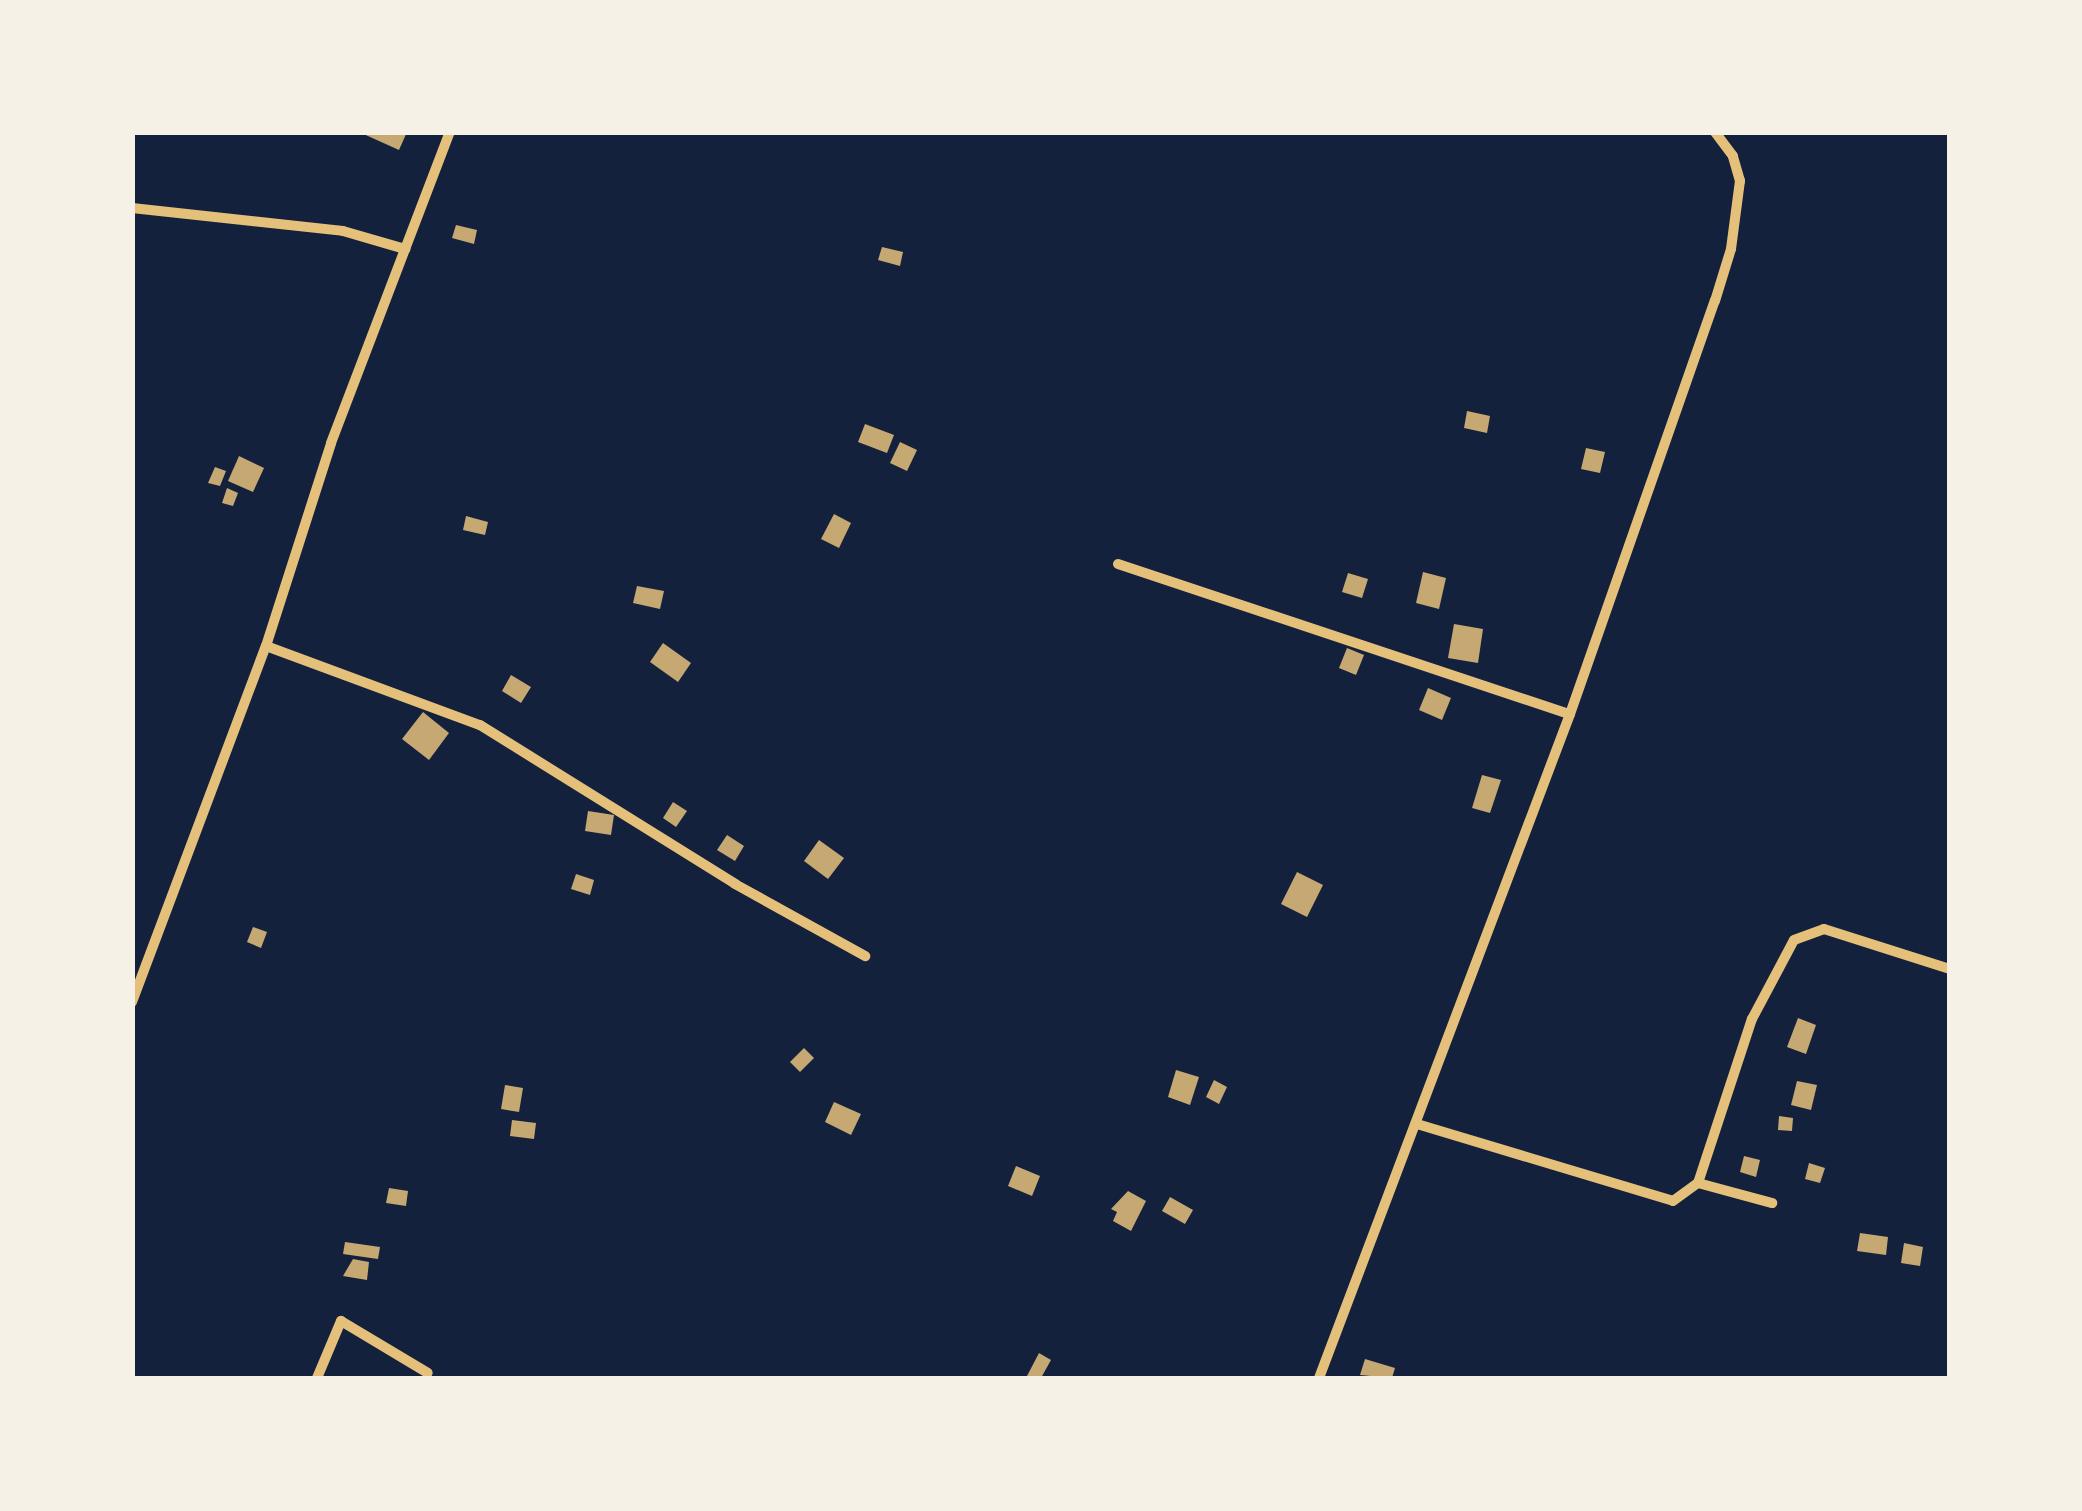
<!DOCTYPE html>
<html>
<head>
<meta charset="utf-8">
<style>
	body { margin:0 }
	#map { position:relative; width:2082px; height:1511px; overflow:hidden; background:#14213d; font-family:"PT Sans",sans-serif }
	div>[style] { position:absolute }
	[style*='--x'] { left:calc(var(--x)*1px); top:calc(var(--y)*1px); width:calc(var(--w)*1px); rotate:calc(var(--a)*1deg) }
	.building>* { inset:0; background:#c6a872 }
	.minor>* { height:10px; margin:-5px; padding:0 5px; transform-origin:5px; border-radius:5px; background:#e5c07b }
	span { translate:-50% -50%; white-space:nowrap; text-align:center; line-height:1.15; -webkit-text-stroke:10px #f6f1e7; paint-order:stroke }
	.frame { position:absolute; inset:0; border:135px solid #f6f1e7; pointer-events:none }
</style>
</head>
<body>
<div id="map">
	<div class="building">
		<i style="clip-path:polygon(359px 132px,407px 132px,399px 150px)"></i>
		<i style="clip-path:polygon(456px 225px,477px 230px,474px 244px,452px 238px)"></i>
		<i style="clip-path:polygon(882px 247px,903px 252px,900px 266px,878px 260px)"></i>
		<i style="clip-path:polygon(1467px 411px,1490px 416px,1487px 433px,1464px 428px)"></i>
		<i style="clip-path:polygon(865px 424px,894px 435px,887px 453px,858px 442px)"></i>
		<i style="clip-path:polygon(900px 442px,917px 450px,907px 471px,890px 463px)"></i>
		<i style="clip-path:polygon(1586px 448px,1605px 452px,1600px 473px,1581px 469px)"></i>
		<i style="clip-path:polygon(239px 456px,264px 468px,253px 492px,228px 481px)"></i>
		<i style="clip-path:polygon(215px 467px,226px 471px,220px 486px,208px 483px)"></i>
		<i style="clip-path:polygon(227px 488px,238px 493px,233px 506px,222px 503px)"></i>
		<i style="clip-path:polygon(834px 514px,851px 523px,839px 548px,821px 539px)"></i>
		<i style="clip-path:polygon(466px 516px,488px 522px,485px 535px,463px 530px)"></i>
		<i style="clip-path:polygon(1423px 572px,1446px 578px,1439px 609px,1416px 603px)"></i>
		<i style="clip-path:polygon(1348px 573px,1368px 579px,1362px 598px,1342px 592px)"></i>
		<i style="clip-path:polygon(637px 586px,664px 591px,660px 609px,633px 603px)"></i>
		<i style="clip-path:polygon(1454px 624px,1483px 629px,1478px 663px,1448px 658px)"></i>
		<i style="clip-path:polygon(663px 643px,691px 663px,678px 682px,650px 662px)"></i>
		<i style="clip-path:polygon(1347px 648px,1364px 655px,1356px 675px,1339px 668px)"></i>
		<i style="clip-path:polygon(511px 675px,531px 687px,521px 703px,502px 691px)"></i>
		<i style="clip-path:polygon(1428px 688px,1451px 698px,1442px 720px,1419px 710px)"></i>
		<i style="clip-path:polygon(423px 712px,449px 733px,429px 760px,402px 739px)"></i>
		<i style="clip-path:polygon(1482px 775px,1501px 780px,1490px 813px,1472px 808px)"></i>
		<i style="clip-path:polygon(673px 802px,687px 811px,676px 827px,663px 818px)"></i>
		<i style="clip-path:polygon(588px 811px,614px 815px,611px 835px,585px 831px)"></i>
		<i style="clip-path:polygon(727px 835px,744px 846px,735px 861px,717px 850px)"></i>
		<i style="clip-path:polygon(819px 840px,844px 858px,828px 879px,804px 861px)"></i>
		<i style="clip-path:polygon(1297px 872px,1323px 885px,1307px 917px,1281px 904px)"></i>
		<i style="clip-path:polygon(576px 874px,594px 880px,590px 895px,571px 889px)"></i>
		<i style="clip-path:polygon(253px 927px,267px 932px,261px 948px,247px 942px)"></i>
		<i style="clip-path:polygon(1798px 1018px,1816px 1025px,1806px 1054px,1787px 1047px)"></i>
		<i style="clip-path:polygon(804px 1048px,814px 1058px,800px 1072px,790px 1062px)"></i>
		<i style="clip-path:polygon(1176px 1070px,1199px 1077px,1190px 1105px,1168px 1097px)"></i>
		<i style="clip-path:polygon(1214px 1080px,1227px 1087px,1219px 1104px,1206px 1097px)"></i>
		<i style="clip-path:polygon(1797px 1081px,1817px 1085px,1811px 1110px,1791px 1105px)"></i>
		<i style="clip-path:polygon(505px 1085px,523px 1088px,519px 1112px,501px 1109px)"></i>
		<i style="clip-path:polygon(834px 1102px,861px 1114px,851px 1135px,825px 1122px)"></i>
		<i style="clip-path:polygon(1779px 1116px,1793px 1118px,1792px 1131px,1778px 1130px)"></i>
		<i style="clip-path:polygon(512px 1120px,536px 1123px,534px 1139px,510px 1136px)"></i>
		<i style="clip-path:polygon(1744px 1156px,1760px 1160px,1756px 1177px,1740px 1172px)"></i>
		<i style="clip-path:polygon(1809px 1163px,1825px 1168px,1820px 1183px,1805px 1179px)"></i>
		<i style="clip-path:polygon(1016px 1166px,1040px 1176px,1032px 1196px,1008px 1186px)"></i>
		<i style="clip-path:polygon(389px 1188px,408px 1191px,406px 1206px,386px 1203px)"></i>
		<i style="clip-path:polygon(1128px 1191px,1146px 1201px,1131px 1231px,1113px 1221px,1117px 1212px,1111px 1209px)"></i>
		<i style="clip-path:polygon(1170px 1197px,1193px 1210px,1185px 1224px,1162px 1211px)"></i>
		<i style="clip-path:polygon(1860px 1233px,1888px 1237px,1886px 1255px,1857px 1251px)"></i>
		<i style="clip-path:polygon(345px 1242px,380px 1247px,378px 1259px,343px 1254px)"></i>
		<i style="clip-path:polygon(1904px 1243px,1923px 1247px,1920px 1266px,1901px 1263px)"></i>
		<i style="clip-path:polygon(353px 1259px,369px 1262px,367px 1280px,343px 1276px)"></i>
		<i style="clip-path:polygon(1039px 1353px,1051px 1360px,1041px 1378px,1033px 1378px,1027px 1376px)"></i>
		<i style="clip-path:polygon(1365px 1359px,1395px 1368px,1392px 1378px,1360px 1375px)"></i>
	</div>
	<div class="minor">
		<i style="--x:132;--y:208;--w:212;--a:6.2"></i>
		<i style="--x:343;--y:231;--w:65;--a:16.2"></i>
		<i style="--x:1118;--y:564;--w:476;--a:18.4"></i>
		<i style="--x:266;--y:646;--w:228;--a:20.3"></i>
		<i style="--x:480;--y:725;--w:301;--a:31.9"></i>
		<i style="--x:735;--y:884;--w:149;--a:29"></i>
		<i style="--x:132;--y:1002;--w:380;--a:-69.4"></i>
		<i style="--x:266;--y:646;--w:213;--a:-72.2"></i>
		<i style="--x:331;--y:443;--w:333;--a:-69.1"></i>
		<i style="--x:1417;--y:1124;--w:267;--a:16.7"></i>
		<i style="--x:1673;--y:1201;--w:31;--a:-36"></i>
		<i style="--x:1698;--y:1183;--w:173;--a:-71.8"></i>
		<i style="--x:1752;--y:1019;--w:89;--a:-62"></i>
		<i style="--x:1794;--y:940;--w:32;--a:-20"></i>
		<i style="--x:1824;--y:929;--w:132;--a:17.6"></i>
		<i style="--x:1698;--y:1183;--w:77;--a:15.1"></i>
		<i style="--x:317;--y:1378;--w:62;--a:-67.2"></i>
		<i style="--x:341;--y:1321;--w:101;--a:30.9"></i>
		<i style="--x:1319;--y:1378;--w:710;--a:-69.29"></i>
		<i style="--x:1570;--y:714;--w:438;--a:-70.7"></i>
		<i style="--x:1715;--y:301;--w:54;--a:-72.9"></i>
		<i style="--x:1731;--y:249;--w:69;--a:-82.5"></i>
		<i style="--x:1740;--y:181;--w:26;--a:-106"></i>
		<i style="--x:1733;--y:156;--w:30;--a:-127"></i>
	</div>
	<div class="frame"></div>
</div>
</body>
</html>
